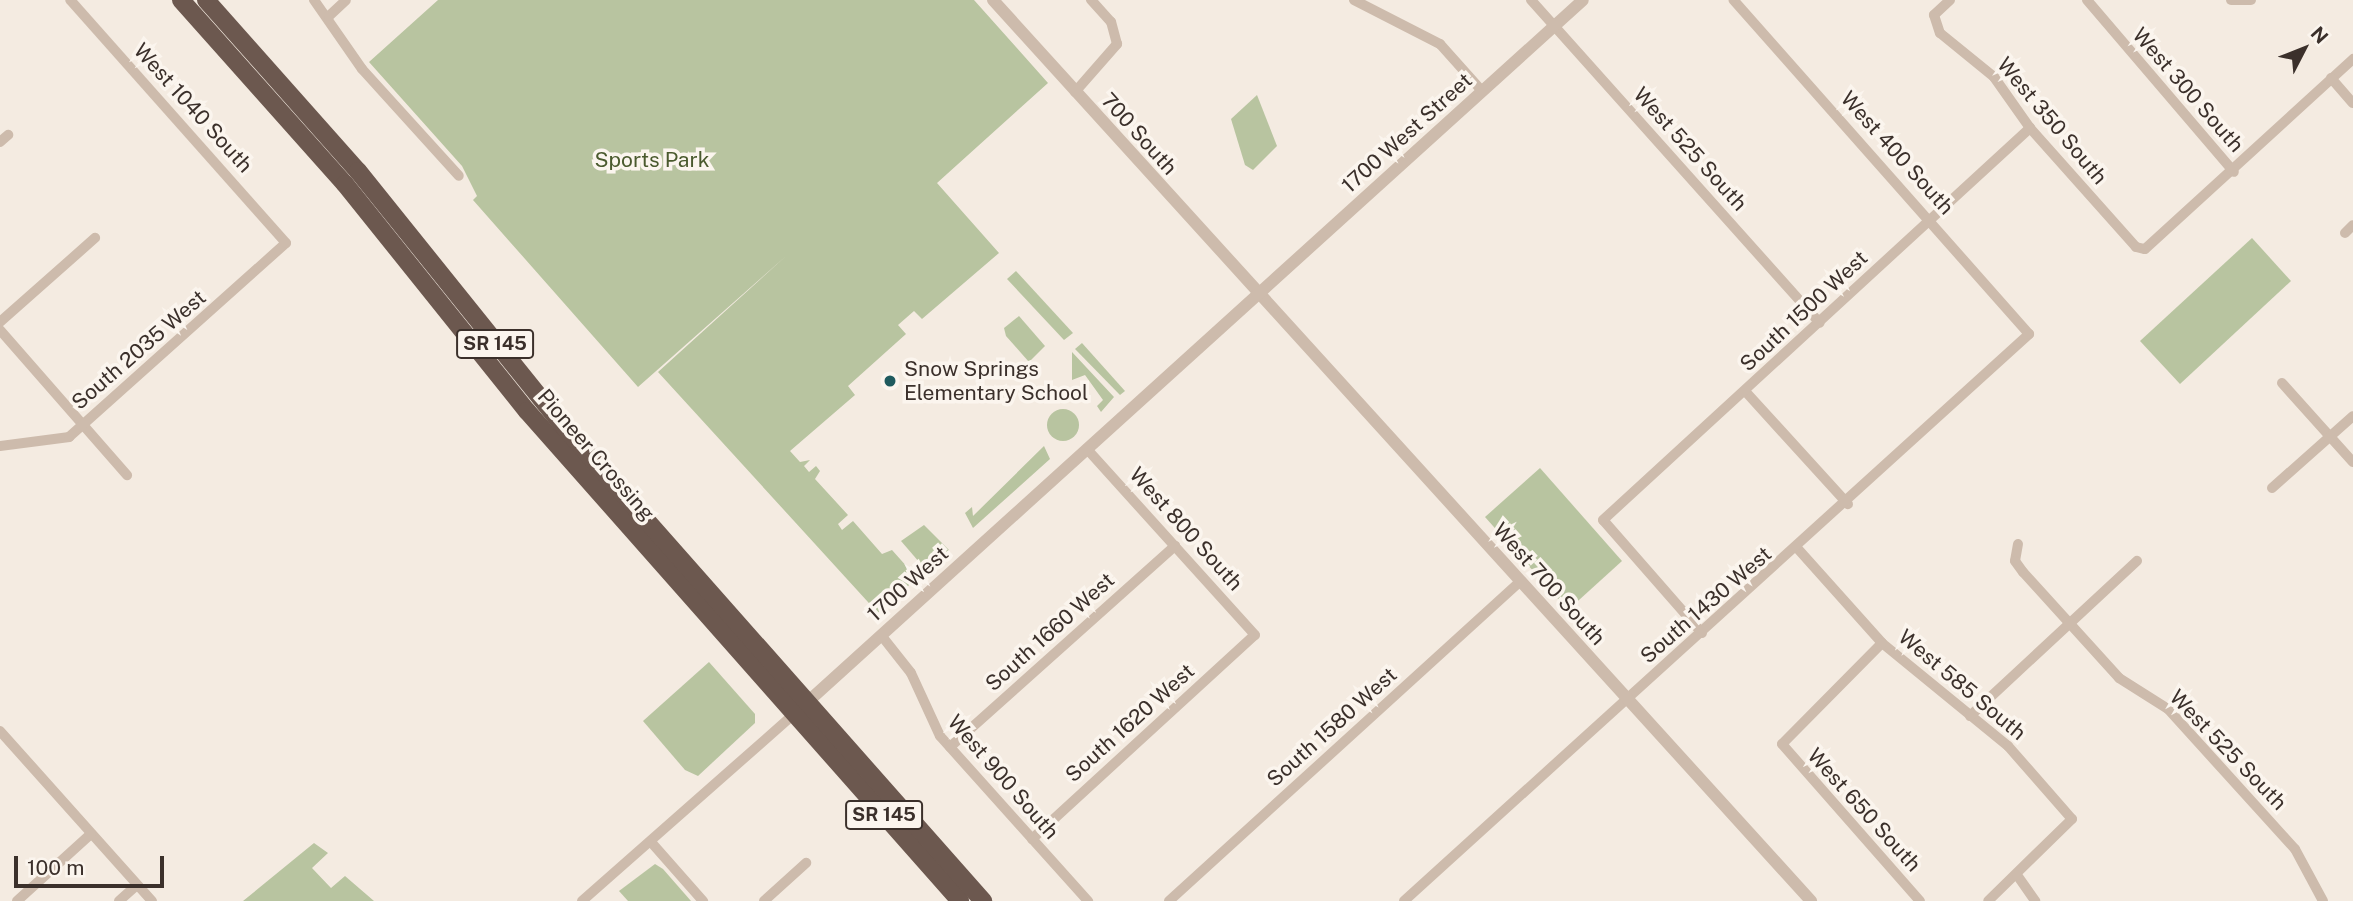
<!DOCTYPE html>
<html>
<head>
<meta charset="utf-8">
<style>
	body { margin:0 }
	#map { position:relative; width:2353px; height:901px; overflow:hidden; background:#f4ebe1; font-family:"Public Sans",sans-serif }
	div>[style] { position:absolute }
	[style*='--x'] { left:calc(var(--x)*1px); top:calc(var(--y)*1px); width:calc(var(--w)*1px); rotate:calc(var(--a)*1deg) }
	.green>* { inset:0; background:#b8c4a0 }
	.round { border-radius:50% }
	.minor>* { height:10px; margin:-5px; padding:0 5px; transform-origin:5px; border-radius:5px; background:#cdbbac }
	.tertiary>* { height:12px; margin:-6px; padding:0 6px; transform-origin:6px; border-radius:6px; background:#cdbbac }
	.trunk>* { height:18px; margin:-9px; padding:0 9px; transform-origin:9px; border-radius:9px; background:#6c584f }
	.dots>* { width:19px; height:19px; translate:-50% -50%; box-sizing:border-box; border:4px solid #fbf5ee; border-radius:50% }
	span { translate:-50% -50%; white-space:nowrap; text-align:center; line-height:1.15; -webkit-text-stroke:7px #fbf5ee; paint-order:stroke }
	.shield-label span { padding:2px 5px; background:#fbf5ee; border:2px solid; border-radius:5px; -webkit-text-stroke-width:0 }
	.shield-label { font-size:19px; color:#3b302b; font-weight:700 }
	.street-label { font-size:21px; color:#3b302b }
	.park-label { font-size:21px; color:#4a5a2e }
	.poi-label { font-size:21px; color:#3b302b }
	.left { translate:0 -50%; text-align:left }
	.north { position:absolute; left:2269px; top:14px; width:70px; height:70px; -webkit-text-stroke:5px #fbf5ee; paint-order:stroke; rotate:48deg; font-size:19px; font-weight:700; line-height:28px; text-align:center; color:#3b302b }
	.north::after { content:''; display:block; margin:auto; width:24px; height:32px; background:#3b302b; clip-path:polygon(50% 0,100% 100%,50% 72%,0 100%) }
	.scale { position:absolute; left:14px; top:856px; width:150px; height:32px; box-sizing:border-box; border:4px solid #3b302b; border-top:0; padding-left:9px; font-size:21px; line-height:24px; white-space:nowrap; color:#3b302b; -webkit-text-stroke:5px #fbf5ee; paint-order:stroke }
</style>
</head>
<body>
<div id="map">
	<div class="green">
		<i style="clip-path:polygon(438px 0,974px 0,1048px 83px,937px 183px,999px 253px,922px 319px,914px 311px,898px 325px,906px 334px,848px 386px,855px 395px,790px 451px,800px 462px,810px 460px,804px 466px,809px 472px,816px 466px,820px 471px,815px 479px,848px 515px,838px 524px,842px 530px,853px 521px,882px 554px,892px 550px,917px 578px,878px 613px,658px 372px,786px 256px,638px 387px,473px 200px,477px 196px,462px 166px,369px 62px)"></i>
		<i style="clip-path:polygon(1257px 95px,1277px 146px,1253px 170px,1245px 165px,1231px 119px)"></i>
		<i style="clip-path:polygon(2252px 238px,2291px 281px,2180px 384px,2140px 341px)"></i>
		<i style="clip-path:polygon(1016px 271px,1073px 333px,1064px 340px,1007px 279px)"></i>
		<i style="clip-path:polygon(1019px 316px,1045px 346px,1029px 362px,1006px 336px,1004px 328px)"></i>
		<i style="clip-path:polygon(1082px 343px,1125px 391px,1120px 395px,1075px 349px)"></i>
		<i style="clip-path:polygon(1072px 352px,1114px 397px,1101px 412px,1097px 406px,1103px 400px,1085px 375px,1072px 380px)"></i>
		<i class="round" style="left:1047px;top:409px;width:32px;height:32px"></i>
		<i style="clip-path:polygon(1044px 446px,1050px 459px,973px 528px,965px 513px,972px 507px,973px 516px)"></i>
		<i style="clip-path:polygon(1540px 468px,1622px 561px,1568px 610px,1485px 517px)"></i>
		<i style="clip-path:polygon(924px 525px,949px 550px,926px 570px,901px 541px)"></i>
		<i style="clip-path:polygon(709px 662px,755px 714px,755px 723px,698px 776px,685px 770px,643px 721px)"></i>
		<i style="clip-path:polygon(314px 843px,328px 853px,312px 868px,331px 888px,345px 876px,374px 901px,243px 901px)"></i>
		<i style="clip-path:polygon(655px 864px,663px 869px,691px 901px,628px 901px,619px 891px)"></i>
	</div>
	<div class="minor">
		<i style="--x:314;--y:0;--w:84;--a:55.2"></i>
		<i style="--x:362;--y:69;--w:144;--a:47.8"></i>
		<i style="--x:1354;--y:0;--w:97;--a:27.1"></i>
		<i style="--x:1440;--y:44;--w:63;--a:48.2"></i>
		<i style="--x:1531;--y:0;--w:433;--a:48.2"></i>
		<i style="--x:1950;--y:0;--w:22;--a:137"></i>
		<i style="--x:1934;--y:15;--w:19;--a:72"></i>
		<i style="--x:1940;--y:33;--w:70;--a:39.2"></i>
		<i style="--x:1994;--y:77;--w:62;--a:54.8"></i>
		<i style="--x:2030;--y:128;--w:159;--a:48.3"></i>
		<i style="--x:2136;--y:247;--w:9;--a:13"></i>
		<i style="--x:2145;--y:249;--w:282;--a:-42.4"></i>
		<i style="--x:2087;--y:0;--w:226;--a:49.5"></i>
		<i style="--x:2231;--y:0;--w:20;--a:0"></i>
		<i style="--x:329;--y:16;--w:23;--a:-43"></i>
		<i style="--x:2331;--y:78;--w:33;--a:49"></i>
		<i style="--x:1075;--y:92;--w:64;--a:-48.8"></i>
		<i style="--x:1117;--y:44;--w:23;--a:-105"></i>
		<i style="--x:1111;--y:22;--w:30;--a:-132"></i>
		<i style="--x:0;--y:142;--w:11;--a:-41"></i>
		<i style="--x:2345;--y:233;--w:11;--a:-45"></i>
		<i style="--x:0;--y:322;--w:127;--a:-41.5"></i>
		<i style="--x:0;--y:330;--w:193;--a:48.8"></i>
		<i style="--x:2282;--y:383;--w:106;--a:48.1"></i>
		<i style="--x:1745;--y:391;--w:153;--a:47.7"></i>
		<i style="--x:0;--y:446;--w:70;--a:-7.4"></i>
		<i style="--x:69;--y:437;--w:291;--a:-41.8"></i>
		<i style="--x:286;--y:243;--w:325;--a:-131.6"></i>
		<i style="--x:2272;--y:488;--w:108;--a:-41.6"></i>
		<i style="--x:2018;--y:544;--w:17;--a:100"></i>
		<i style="--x:2015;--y:561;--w:14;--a:54"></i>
		<i style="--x:2023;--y:572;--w:143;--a:47.8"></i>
		<i style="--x:2119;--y:678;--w:58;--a:32.3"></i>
		<i style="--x:2168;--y:709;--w:189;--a:47.8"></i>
		<i style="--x:2295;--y:849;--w:59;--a:61.7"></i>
		<i style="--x:1798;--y:549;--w:126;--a:48.2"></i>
		<i style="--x:1882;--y:643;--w:163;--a:39.3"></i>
		<i style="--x:2008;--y:746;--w:97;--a:48.8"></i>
		<i style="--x:2072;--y:819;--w:117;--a:135.7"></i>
		<i style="--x:1702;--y:633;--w:150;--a:-131.2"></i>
		<i style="--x:1603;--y:520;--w:580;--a:-42.55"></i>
		<i style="--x:881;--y:635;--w:48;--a:51.7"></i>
		<i style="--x:911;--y:673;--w:69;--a:65.3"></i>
		<i style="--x:940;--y:736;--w:222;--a:48.1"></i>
		<i style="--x:1882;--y:643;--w:142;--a:134.7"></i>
		<i style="--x:1782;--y:744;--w:209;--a:48.7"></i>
		<i style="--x:1970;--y:716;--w:228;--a:-42.9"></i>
		<i style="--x:0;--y:731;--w:228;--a:48.2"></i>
		<i style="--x:950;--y:747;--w:302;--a:-41.8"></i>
		<i style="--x:1032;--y:839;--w:302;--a:-42.5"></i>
		<i style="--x:1255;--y:635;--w:251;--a:-132.1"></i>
		<i style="--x:651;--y:842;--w:79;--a:48.6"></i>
		<i style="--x:2017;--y:875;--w:32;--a:55"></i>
		<i style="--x:17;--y:901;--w:100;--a:-42.2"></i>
		<i style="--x:119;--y:901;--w:24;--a:-42"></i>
		<i style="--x:582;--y:901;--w:283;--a:-41.4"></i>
		<i style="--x:764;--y:901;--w:57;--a:-42.1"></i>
		<i style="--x:1169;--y:901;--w:476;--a:-42.3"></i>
		<i style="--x:1404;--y:901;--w:844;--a:-42.21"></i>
		<i style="--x:2029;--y:334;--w:446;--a:-131.5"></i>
	</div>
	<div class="tertiary">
		<i style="--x:993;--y:0;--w:1217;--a:47.76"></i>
		<i style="--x:802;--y:707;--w:1053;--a:-42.15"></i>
	</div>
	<div class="trunk">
		<i style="--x:181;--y:0;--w:246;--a:48.3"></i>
		<i style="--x:345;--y:184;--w:291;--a:51.3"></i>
		<i style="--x:527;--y:411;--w:654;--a:48.53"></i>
		<i style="--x:206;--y:0;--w:229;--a:48.4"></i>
		<i style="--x:358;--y:171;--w:329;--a:51.2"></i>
		<i style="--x:564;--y:427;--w:633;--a:48.52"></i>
	</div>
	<div class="dots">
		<i style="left:890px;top:381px;background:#1f5a5e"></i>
	</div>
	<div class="shield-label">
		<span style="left:495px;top:344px">SR 145</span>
		<span style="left:884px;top:815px">SR 145</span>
	</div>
	<div class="street-label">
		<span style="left:2188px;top:90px;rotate:49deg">West 300 South</span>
		<span style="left:193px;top:108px;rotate:48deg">West 1040 South</span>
		<span style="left:2052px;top:121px;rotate:50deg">West 350 South</span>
		<span style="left:1407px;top:133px;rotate:-42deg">1700 West Street</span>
		<span style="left:1139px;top:134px;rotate:48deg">700 South</span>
		<span style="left:1690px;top:149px;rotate:48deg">West 525 South</span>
		<span style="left:1897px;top:153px;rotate:48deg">West 400 South</span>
		<span style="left:1804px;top:311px;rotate:-43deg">South 1500 West</span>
		<span style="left:139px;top:350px;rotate:-41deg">South 2035 West</span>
		<span style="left:596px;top:455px;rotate:49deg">Pioneer Crossing</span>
		<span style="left:1186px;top:529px;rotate:48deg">West 800 South</span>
		<span style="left:908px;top:584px;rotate:-42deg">1700 West</span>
		<span style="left:1549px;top:584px;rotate:48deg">West 700 South</span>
		<span style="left:1706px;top:605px;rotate:-41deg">South 1430 West</span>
		<span style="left:1050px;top:632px;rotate:-42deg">South 1660 West</span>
		<span style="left:1962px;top:685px;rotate:40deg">West 585 South</span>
		<span style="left:1130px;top:723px;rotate:-42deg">South 1620 West</span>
		<span style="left:1332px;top:727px;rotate:-42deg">South 1580 West</span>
		<span style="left:2228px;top:750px;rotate:46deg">West 525 South</span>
		<span style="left:1003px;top:777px;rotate:49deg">West 900 South</span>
		<span style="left:1864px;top:810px;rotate:48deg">West 650 South</span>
	</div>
	<div class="park-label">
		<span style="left:652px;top:160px">Sports Park</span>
	</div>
	<div class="poi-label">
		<span class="left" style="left:904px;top:381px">Snow Springs<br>Elementary School</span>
	</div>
	<div class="north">N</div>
	<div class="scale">100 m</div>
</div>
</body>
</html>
